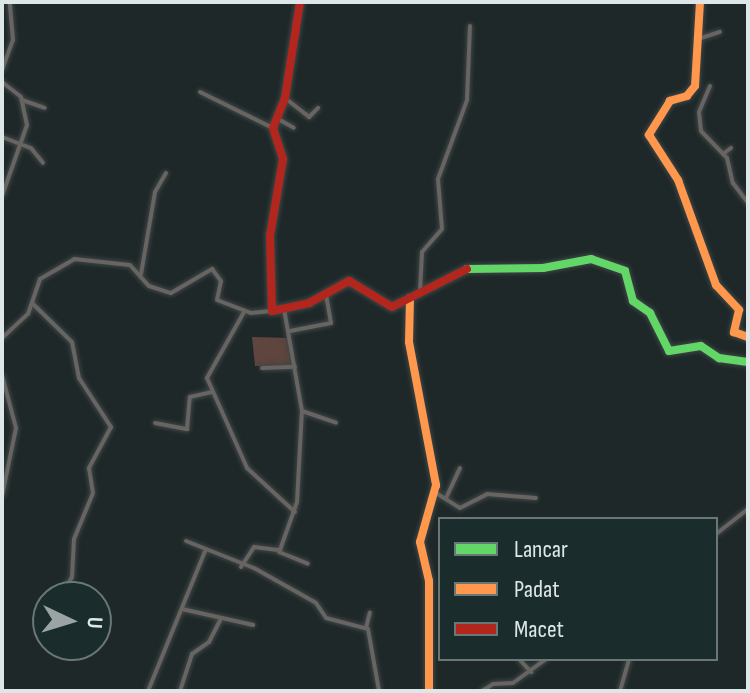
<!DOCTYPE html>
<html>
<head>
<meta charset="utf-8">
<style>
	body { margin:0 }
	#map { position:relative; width:750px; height:693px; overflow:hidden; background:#1f2828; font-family:"Sofia Sans Condensed",sans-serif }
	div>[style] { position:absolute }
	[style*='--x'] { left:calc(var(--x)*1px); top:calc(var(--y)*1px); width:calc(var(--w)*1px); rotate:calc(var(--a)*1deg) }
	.green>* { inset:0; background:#5e453d }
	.roads { filter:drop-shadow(0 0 2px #3e4646) drop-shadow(0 0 2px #3e4646) }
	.street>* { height:4px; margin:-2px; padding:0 2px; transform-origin:2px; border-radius:2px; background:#676462 }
	.fast>* { height:8px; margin:-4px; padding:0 4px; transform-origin:4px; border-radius:4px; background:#63d668 }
	.slow>* { height:8px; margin:-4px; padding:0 4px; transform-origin:4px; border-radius:4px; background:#ff974d }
	.jam>* { height:8px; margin:-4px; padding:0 4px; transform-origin:4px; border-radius:4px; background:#b3261e }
	span { translate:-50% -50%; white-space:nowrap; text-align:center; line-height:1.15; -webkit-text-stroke:6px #1b2c2c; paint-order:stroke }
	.frame { position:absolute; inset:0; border:4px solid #dde7e7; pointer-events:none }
	.legend { position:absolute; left:438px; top:517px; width:280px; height:144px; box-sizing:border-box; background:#1b2c2c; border:2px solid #697777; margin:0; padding:10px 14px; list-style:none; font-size:24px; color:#dde7e7 }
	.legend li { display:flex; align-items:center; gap:16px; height:40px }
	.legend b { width:40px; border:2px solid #697777 }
	.north { position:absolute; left:32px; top:581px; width:80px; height:80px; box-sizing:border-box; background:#1b2c2c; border:2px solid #697777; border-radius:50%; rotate:94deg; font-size:22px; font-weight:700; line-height:32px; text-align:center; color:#dde7e7 }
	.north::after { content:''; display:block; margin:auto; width:28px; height:36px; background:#9aa4a4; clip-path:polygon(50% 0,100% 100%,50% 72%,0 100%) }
</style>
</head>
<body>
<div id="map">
	<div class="green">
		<i style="clip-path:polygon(252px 337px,290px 338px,293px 366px,255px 366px)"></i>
	</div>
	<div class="roads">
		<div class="street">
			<i style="--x:698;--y:39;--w:23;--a:-18"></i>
			<i style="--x:2;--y:70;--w:32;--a:-70"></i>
			<i style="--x:13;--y:40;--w:38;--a:-95"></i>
			<i style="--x:2;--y:82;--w:24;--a:38"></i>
			<i style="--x:21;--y:97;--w:29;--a:78"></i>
			<i style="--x:27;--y:125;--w:75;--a:109.4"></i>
			<i style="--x:710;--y:86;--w:28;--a:113"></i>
			<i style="--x:699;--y:112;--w:19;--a:84"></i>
			<i style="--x:701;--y:131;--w:37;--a:46"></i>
			<i style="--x:727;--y:158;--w:26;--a:77"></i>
			<i style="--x:733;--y:183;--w:25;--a:53"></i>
			<i style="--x:200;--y:92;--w:81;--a:26.3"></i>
			<i style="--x:285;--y:98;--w:31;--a:38"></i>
			<i style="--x:309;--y:117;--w:13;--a:-45"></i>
			<i style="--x:22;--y:100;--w:24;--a:19"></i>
			<i style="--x:278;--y:119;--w:18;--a:29"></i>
			<i style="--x:2;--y:137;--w:31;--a:21"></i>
			<i style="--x:31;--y:148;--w:19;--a:51"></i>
			<i style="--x:723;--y:154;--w:10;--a:-37"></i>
			<i style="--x:141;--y:274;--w:83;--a:-80.3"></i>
			<i style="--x:155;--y:192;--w:22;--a:-60"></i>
			<i style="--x:420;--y:291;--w:39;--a:-87"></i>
			<i style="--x:422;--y:252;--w:30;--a:-49"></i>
			<i style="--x:442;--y:229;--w:50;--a:-94.6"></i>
			<i style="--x:438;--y:179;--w:84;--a:-69.8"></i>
			<i style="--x:467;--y:100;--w:74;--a:-87.7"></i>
			<i style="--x:33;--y:304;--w:54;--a:44.3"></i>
			<i style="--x:72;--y:342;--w:37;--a:79"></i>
			<i style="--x:79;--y:378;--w:59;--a:56.9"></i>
			<i style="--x:111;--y:427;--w:47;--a:118.2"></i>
			<i style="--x:89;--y:468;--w:25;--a:81"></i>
			<i style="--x:93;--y:493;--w:50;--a:112.4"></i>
			<i style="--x:74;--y:539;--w:38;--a:93"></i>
			<i style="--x:72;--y:577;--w:23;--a:121"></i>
			<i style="--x:244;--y:312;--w:76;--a:119.3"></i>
			<i style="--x:207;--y:378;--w:98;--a:66"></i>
			<i style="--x:247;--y:468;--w:65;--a:42.5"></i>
			<i style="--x:290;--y:331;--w:42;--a:-11"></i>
			<i style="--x:331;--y:323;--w:27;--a:-100"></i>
			<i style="--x:2;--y:338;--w:35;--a:-43"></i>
			<i style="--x:28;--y:314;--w:37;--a:-71"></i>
			<i style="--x:40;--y:279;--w:39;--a:-30"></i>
			<i style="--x:74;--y:259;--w:56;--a:6.1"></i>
			<i style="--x:130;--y:265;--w:28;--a:48"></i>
			<i style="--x:149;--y:286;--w:23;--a:18"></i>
			<i style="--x:171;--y:293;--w:48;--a:-30.3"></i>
			<i style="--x:212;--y:269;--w:15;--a:53"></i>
			<i style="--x:221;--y:281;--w:19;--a:102"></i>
			<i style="--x:217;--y:300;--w:36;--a:21"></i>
			<i style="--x:251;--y:313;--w:20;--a:-6"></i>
			<i style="--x:262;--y:368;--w:33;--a:-2"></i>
			<i style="--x:2;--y:375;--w:55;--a:75.2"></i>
			<i style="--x:16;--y:428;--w:69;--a:101.6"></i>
			<i style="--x:302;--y:411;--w:36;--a:19"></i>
			<i style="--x:155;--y:423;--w:33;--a:11"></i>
			<i style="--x:187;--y:429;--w:32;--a:-85"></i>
			<i style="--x:190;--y:397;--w:23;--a:-13"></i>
			<i style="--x:436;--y:493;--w:28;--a:32"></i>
			<i style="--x:460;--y:508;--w:30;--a:-27"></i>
			<i style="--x:487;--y:494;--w:49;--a:4.7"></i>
			<i style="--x:446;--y:498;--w:33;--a:-65"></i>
			<i style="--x:716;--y:534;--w:41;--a:-38"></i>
			<i style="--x:186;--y:541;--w:73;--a:21.7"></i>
			<i style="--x:254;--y:568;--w:71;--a:29.4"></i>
			<i style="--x:316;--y:603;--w:18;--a:56"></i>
			<i style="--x:326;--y:618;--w:43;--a:14.7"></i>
			<i style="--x:368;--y:629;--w:63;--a:79.9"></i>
			<i style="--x:279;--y:552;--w:31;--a:22"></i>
			<i style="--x:241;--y:567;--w:24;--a:-57"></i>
			<i style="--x:254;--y:547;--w:26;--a:7"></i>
			<i style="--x:280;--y:550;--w:51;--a:-70.5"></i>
			<i style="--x:297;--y:502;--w:91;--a:-86.9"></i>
			<i style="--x:302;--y:411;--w:104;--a:-100"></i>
			<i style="--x:182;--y:609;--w:73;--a:12.7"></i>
			<i style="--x:48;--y:616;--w:14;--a:120"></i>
			<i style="--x:41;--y:628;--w:9;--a:36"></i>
			<i style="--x:366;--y:628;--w:16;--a:-76"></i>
			<i style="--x:72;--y:645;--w:10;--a:24"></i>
			<i style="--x:519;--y:659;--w:18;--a:47"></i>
			<i style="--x:148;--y:691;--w:153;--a:-67.8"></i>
			<i style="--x:180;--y:691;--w:39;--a:-72"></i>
			<i style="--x:192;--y:654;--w:21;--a:-35"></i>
			<i style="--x:209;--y:642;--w:25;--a:-63"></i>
			<i style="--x:482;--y:691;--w:13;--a:-32"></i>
			<i style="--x:493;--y:684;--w:20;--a:-3"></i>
			<i style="--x:513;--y:683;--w:41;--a:-36"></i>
			<i style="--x:620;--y:691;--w:33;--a:-74"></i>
		</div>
		<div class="fast">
			<i style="--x:467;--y:269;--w:76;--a:-0.8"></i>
			<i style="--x:543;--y:268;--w:49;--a:-10.6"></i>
			<i style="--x:591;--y:259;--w:36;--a:19"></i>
			<i style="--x:625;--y:271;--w:31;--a:75"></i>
			<i style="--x:633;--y:301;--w:21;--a:35"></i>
			<i style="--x:650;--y:313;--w:42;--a:63.4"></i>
			<i style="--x:669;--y:351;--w:32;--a:-9"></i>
			<i style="--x:701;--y:346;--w:22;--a:34"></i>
			<i style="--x:719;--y:358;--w:29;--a:8"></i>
		</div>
		<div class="slow">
			<i style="--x:700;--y:2;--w:84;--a:93.4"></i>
			<i style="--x:695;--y:86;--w:13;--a:129"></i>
			<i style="--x:687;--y:96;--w:18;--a:164"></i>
			<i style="--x:670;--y:101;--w:40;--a:122"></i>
			<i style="--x:649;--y:135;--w:54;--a:57.2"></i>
			<i style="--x:678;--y:180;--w:112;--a:70.1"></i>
			<i style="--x:716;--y:285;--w:34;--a:47"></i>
			<i style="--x:739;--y:310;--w:23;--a:103"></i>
			<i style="--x:734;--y:332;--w:15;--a:20"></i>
			<i style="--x:410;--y:298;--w:44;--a:91.3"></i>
			<i style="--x:409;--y:342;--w:146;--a:79.3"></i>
			<i style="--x:436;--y:485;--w:59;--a:105.7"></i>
			<i style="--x:420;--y:542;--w:40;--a:77"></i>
			<i style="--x:429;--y:581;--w:110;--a:90"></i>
		</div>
		<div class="jam">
			<i style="--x:300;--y:2;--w:97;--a:98.9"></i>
			<i style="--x:285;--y:98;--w:32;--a:112"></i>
			<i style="--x:273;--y:128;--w:33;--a:72"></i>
			<i style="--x:283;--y:159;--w:78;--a:99.6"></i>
			<i style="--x:270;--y:236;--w:75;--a:88.5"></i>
			<i style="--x:272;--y:311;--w:38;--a:-12"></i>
			<i style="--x:309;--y:303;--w:46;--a:-28.8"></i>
			<i style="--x:349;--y:281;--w:50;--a:31.2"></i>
			<i style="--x:392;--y:307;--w:84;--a:-26.9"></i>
		</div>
	</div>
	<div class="frame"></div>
	<ul class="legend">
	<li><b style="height:10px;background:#63d668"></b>Lancar</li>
	<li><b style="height:10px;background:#ff974d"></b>Padat</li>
	<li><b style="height:10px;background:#b3261e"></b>Macet</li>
	</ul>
	<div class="north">U</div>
</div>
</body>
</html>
